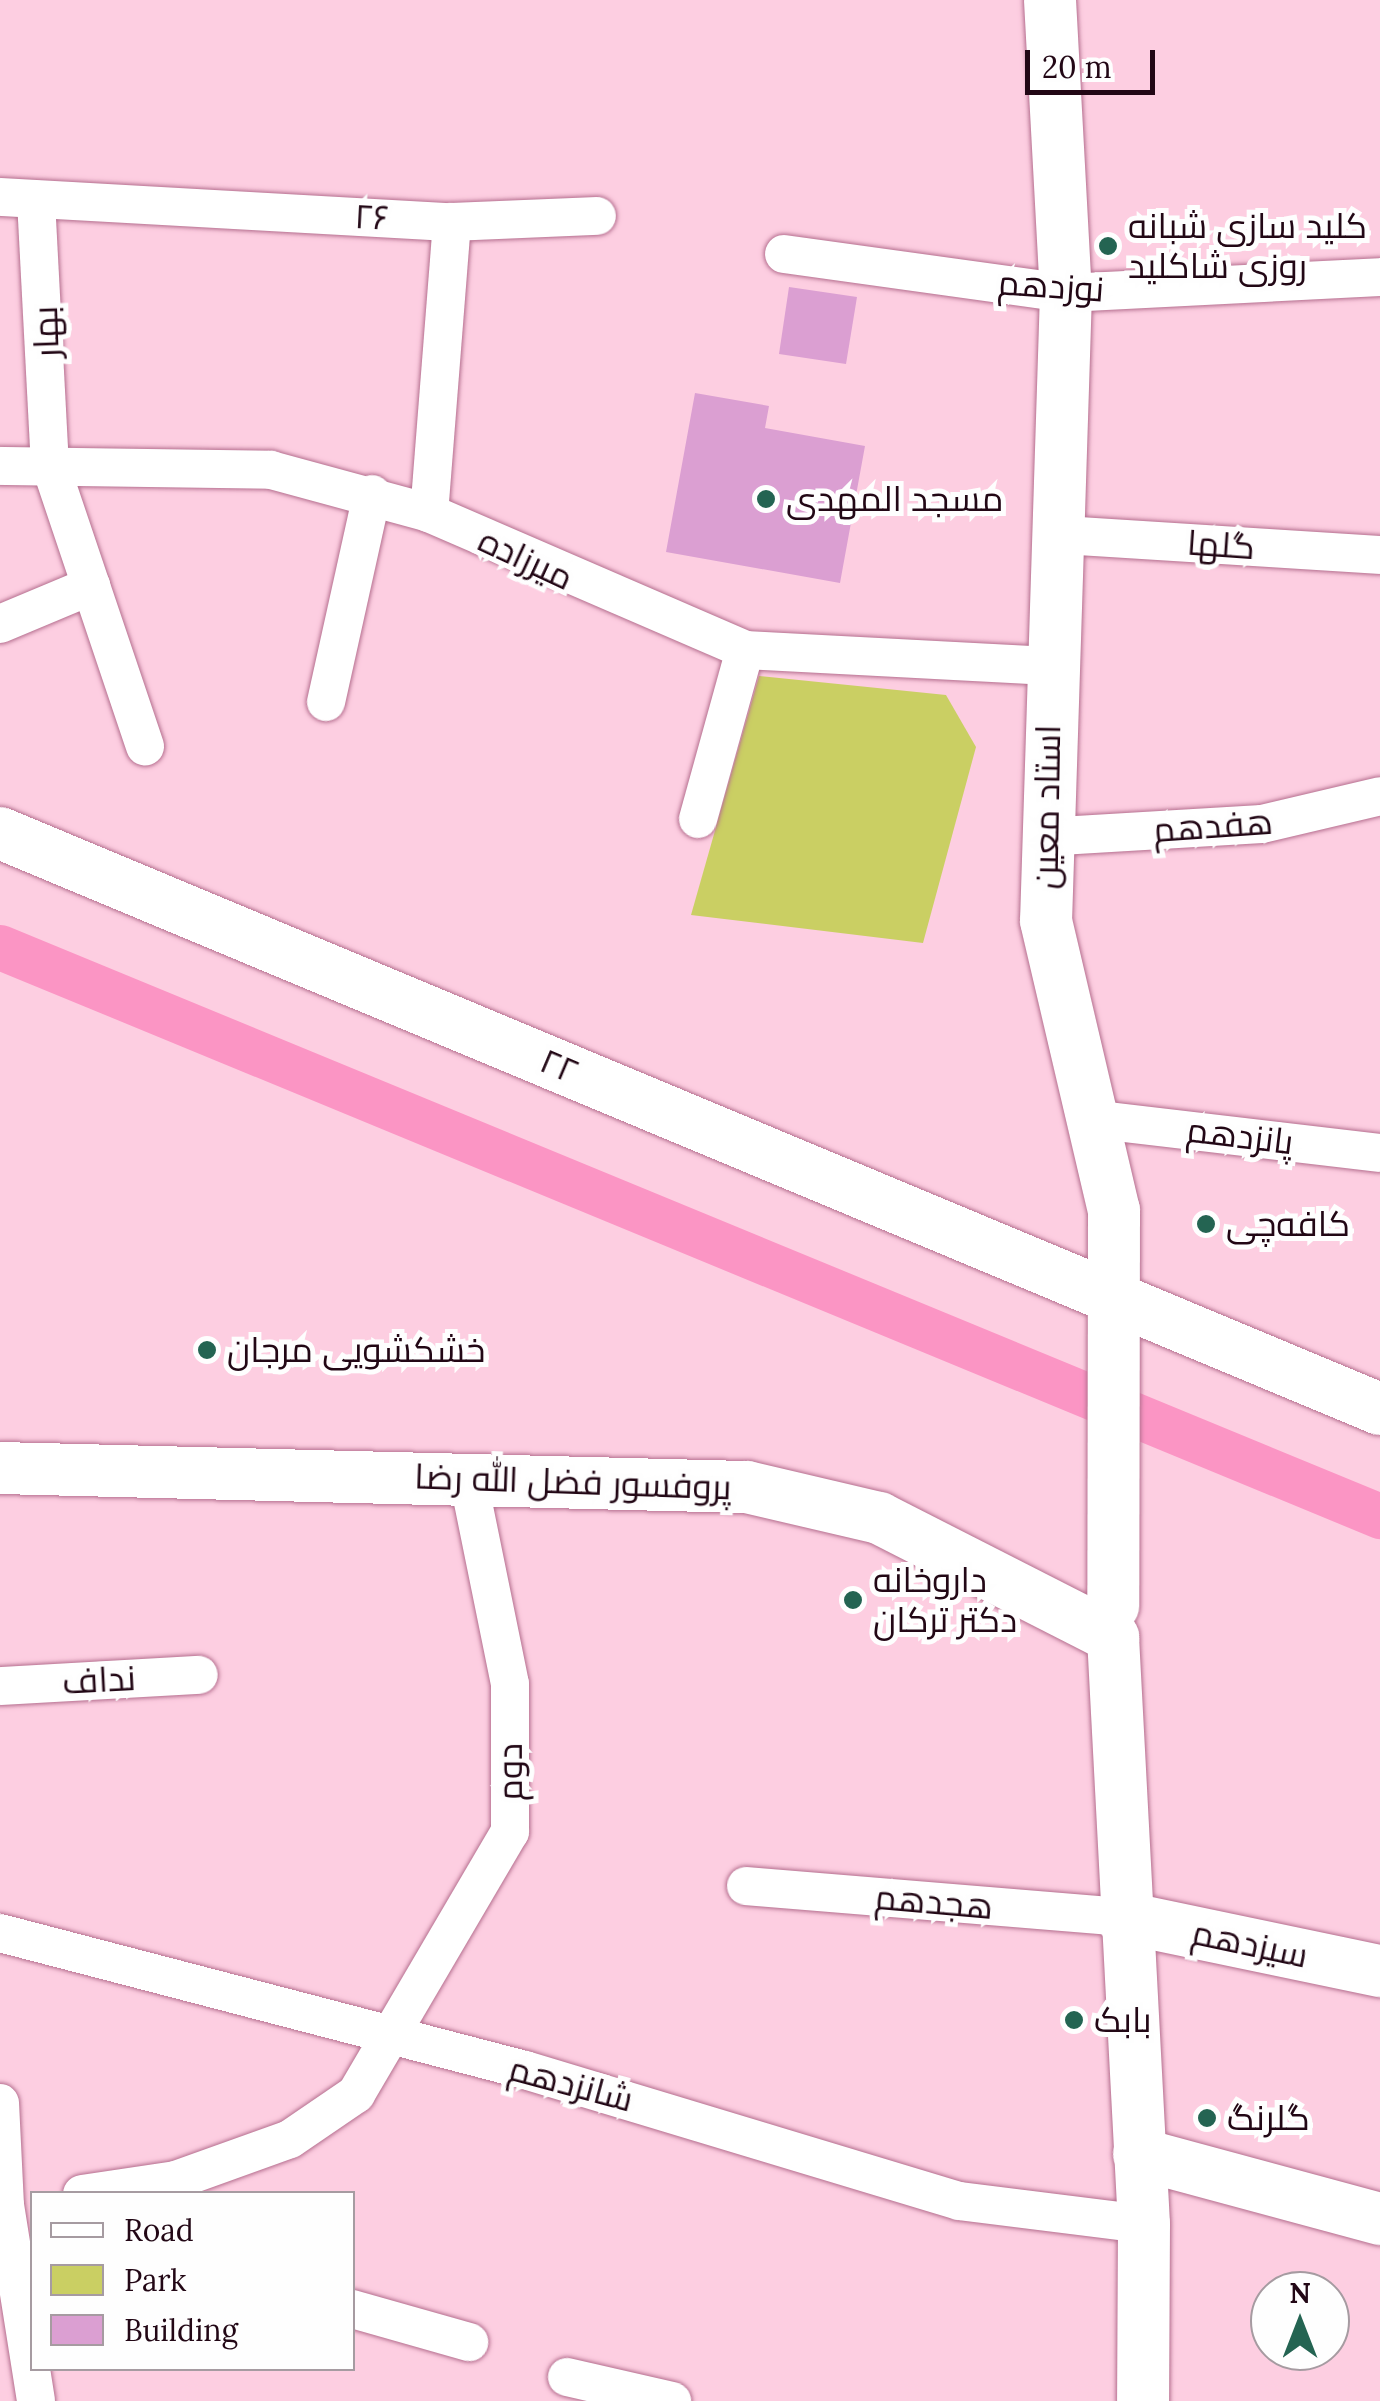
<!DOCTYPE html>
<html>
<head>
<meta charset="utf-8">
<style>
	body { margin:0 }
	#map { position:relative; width:1380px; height:2401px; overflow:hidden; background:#fdcee1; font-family:Lora,Cairo,serif }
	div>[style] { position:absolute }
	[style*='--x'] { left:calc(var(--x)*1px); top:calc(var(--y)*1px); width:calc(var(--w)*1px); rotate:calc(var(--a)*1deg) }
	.green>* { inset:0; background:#cacf63 }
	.canal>* { height:45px; margin:-22.5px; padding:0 22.5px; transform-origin:22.5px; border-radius:22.5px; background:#fb95c4 }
	.building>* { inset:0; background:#db9fd2 }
	.roads { filter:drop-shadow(0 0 2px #b56f8f) drop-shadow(0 0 2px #b56f8f) }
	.minor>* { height:38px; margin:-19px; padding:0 19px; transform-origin:19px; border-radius:19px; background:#fff }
	.secondary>* { height:52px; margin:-26px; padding:0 26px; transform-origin:26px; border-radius:26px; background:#fff }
	.dots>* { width:28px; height:28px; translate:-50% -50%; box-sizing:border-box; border:5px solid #fefefe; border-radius:50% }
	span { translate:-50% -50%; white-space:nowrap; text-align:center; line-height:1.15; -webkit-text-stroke:10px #fefefe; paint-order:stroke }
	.street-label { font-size:35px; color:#220715 }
	.poi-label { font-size:35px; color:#220715 }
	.left { translate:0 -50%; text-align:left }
	.legend { position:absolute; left:30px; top:2191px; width:325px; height:180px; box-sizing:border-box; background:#fefefe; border:2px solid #a69ba1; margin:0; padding:12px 18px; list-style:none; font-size:30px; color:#220715 }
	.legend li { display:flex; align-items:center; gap:20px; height:50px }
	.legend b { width:50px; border:2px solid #a69ba1 }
	.north { position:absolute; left:1250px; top:2271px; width:100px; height:100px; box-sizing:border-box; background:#fefefe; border:2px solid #a69ba1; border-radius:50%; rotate:0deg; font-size:28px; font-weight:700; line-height:40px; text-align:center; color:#220715 }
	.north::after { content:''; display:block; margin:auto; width:35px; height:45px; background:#246452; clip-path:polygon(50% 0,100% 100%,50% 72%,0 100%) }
	.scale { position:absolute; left:1025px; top:50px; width:130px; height:45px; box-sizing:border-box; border:5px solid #220715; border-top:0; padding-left:12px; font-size:30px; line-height:35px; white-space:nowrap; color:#220715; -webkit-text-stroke:8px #fefefe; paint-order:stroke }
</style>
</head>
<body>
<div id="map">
	<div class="green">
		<i style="clip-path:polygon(759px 676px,946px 695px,976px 747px,923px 943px,691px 915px)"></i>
	</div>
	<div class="canal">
		<i style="--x:0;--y:947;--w:1493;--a:22.41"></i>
	</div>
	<div class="building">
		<i style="clip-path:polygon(789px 287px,857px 297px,846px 364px,779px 354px)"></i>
		<i style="clip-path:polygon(695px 393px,769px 406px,765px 428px,865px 446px,840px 583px,666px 552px)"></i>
	</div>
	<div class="roads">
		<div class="minor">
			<i style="--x:0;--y:197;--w:453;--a:3.2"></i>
			<i style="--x:452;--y:222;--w:292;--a:94.5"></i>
			<i style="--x:36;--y:200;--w:264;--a:87"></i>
			<i style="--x:50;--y:464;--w:298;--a:71.4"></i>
			<i style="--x:452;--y:222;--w:145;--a:-2.4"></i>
			<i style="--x:784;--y:254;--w:285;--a:7.9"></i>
			<i style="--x:1066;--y:293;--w:314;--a:-2.9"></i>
			<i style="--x:0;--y:466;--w:271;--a:0.8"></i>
			<i style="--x:271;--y:470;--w:164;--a:15.2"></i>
			<i style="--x:429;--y:513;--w:344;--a:23.4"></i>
			<i style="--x:745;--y:650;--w:305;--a:3"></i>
			<i style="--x:1062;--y:535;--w:319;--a:3.6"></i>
			<i style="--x:0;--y:624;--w:99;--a:-22.7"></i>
			<i style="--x:326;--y:702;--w:213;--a:-77.5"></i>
			<i style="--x:698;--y:819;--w:175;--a:-74.5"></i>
			<i style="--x:1043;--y:837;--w:219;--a:-3.4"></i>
			<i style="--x:1262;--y:824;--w:121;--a:-13.3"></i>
			<i style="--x:1100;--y:1120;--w:282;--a:6.7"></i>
			<i style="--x:0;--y:1686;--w:199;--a:-3.2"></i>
			<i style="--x:746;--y:1886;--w:376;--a:4.7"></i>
			<i style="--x:0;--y:1933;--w:543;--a:14.63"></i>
			<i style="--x:525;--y:2070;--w:453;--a:16.8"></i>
			<i style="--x:959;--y:2201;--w:186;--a:7.1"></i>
			<i style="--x:0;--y:2103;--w:102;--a:87.2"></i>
			<i style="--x:5;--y:2205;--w:198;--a:81"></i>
			<i style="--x:82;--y:2194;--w:95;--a:-8.5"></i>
			<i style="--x:176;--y:2180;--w:121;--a:-19.8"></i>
			<i style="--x:290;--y:2139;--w:80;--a:-34.3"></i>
			<i style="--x:356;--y:2094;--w:304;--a:-59.6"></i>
			<i style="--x:510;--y:1832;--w:148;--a:-90"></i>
			<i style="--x:510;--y:1684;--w:210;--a:-101.5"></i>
			<i style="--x:352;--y:2309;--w:122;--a:15.8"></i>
			<i style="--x:567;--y:2377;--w:108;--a:12.9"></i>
		</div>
		<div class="secondary">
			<i style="--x:1050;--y:0;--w:293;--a:86.9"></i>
			<i style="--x:1066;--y:293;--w:628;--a:91.82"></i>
			<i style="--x:1046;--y:921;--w:297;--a:76.8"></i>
			<i style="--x:1114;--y:1210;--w:396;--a:90.1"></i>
			<i style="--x:0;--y:833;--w:1495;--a:22.66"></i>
			<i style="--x:0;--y:1468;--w:747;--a:1.46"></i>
			<i style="--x:747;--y:1487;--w:136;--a:13.2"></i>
			<i style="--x:879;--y:1518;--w:263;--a:27"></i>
			<i style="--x:1113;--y:1637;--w:588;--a:86.98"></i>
			<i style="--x:1144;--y:2224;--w:177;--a:90.3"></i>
			<i style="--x:1121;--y:1917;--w:265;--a:11.8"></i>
			<i style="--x:1139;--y:2154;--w:250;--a:15.1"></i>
		</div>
	</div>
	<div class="dots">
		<i style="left:1108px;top:246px;background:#246452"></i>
		<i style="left:766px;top:499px;background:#246452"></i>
		<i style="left:1206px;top:1224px;background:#246452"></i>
		<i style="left:207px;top:1350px;background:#246452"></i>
		<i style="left:853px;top:1600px;background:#246452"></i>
		<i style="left:1074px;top:2020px;background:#246452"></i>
		<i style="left:1207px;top:2118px;background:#246452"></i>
	</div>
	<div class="street-label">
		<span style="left:372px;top:217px;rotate:3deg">۲۶</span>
		<span style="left:1051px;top:286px;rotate:4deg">نوزدهم</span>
		<span style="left:46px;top:332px;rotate:-92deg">بهار</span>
		<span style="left:1221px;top:545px;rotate:4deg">گلها</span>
		<span style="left:526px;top:559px;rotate:25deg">میرزاده</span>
		<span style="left:1047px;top:807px;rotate:-89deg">استاد معین</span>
		<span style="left:1213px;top:826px;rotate:-4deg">هفدهم</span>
		<span style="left:559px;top:1066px;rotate:23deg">۲۲</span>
		<span style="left:1240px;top:1136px;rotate:7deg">پانزدهم</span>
		<span style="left:573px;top:1482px;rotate:2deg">پروفسور فضل الله رضا</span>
		<span style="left:99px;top:1680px;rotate:-3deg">نداف</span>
		<span style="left:510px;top:1772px;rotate:-90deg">دوم</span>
		<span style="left:934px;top:1902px;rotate:5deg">هجدهم</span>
		<span style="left:1250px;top:1944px;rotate:12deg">سیزدهم</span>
		<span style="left:571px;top:2084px;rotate:15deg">شانزدهم</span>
	</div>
	<div class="poi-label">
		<span class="left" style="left:1128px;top:246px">کلید سازی شبانه<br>روزی شاکلید</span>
		<span class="left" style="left:786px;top:499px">مسجد المهدی</span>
		<span class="left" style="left:1226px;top:1224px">کافه‌چی</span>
		<span class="left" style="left:227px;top:1350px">خشکشویی مرجان</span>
		<span class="left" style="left:873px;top:1600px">داروخانه<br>دکتر ترکان</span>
		<span class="left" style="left:1094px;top:2020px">بابک</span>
		<span class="left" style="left:1227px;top:2118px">گلرنگ</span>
	</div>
	<ul class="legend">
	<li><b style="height:12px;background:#fff"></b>Road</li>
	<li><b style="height:28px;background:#cacf63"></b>Park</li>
	<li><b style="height:28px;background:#db9fd2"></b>Building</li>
	</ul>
	<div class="north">N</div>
	<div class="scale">20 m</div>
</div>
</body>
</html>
